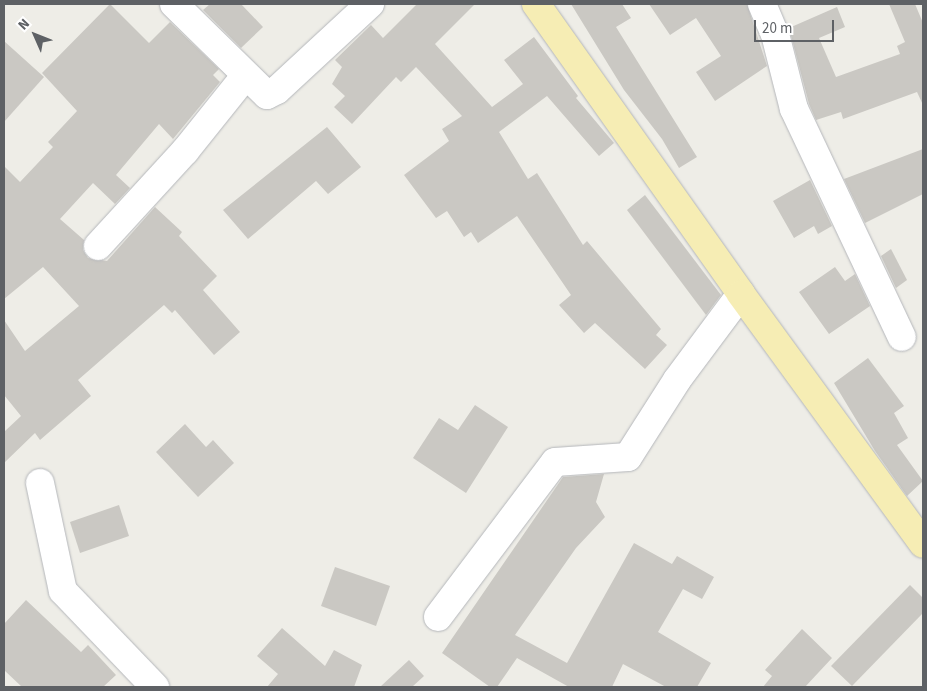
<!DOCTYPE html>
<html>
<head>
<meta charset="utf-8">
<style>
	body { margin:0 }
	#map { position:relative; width:927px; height:691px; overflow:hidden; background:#eeede7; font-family:"Source Sans 3",sans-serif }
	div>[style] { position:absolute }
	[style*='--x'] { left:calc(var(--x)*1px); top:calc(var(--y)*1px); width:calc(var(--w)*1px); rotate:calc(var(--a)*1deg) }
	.building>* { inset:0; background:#cac8c3 }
	.roads { filter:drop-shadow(0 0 1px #b4b6ba) drop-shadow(0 0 1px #b4b6ba) }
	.minor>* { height:28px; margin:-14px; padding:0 14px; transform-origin:14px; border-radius:14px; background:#fff }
	.major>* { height:28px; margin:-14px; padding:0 14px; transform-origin:14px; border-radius:14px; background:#f6edb4 }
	span { translate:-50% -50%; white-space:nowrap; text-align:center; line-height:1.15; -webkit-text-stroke:4.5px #fff; paint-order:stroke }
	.frame { position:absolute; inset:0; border:5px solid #5e6165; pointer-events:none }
	.north { position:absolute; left:10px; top:10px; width:50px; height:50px; -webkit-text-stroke:4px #fff; paint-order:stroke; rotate:314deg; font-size:14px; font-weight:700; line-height:20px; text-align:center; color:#5e6165 }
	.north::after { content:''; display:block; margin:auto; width:18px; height:22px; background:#5e6165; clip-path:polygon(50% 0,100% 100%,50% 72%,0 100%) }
	.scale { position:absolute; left:754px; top:20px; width:80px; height:22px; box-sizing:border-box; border:2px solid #5e6165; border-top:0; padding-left:6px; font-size:15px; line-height:18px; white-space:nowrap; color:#5e6165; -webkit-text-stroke:4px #fff; paint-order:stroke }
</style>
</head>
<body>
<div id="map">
	<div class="building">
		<i style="clip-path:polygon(110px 4px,149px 43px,170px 22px,219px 69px,213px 75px,220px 82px,173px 139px,159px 124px,116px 175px,130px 188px,115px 204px,93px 183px,60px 219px,84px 240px,83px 250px,88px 258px,107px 261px,155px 207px,182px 232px,179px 236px,217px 276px,203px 290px,240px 332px,214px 355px,175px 310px,172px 313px,164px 305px,78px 380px,91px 396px,40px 440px,35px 433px,4px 463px,4px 432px,21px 416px,4px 395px,4px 320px,25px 351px,79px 306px,43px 267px,4px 299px,4px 166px,20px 182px,53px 147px,48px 142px,77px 111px,42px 73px)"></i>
		<i style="clip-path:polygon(210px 4px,241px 4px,263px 27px,241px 48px,203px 10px)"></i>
		<i style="clip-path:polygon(417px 4px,475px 4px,435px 44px,492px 107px,523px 84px,504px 60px,534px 37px,578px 96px,576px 98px,614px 143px,599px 156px,547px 96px,499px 132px,528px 179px,537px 173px,583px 245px,587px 241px,661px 329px,656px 335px,667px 345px,645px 369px,595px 323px,584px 333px,559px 305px,571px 295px,517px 216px,478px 243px,471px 232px,464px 237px,447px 211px,436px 218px,404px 175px,449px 141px,442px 129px,462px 116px,416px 67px,401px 82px,396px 77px,352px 124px,334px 107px,345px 96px,332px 84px,342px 67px,335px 60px,371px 25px,383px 38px)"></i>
		<i style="clip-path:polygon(571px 4px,622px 4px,631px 18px,616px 27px,697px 157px,679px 168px,662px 139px,624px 90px)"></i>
		<i style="clip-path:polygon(649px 4px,747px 4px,767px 66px,715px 101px,696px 72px,721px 56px,696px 18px,670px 35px)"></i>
		<i style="clip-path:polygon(889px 4px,915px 4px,923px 23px,923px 105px,917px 92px,843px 119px,841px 112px,816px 120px,809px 104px,789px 28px,837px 7px,845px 27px,819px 38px,836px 77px,900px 54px,897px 46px,905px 42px)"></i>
		<i style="clip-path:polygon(4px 41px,44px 77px,4px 122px)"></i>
		<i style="clip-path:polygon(327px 127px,361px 167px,328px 194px,316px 181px,248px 239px,223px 210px)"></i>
		<i style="clip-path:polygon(923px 149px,923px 194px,865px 223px,844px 179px)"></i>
		<i style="clip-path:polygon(810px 180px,832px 226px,818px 234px,814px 226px,794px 238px,773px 201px)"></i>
		<i style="clip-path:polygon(645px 195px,721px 295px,706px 315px,627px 210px)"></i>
		<i style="clip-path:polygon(891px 249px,907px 280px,896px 288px,881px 256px)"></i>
		<i style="clip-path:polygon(835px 267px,845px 281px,855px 274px,870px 306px,829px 334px,799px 292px)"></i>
		<i style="clip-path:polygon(868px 358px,904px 406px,894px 413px,908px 438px,897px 445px,923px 481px,907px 496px,875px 451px,834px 383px)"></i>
		<i style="clip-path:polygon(475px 405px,508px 427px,466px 493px,413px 458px,439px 418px,458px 430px)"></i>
		<i style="clip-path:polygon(185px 424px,206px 447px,213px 440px,234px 463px,198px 497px,156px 452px)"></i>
		<i style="clip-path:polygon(604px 474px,596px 502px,605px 517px,576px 548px,515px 635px,567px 663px,634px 543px,672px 564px,677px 556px,714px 577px,702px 599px,683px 589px,658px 632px,711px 663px,697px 687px,666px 687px,623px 664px,612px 687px,569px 687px,517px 658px,497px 687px,490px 687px,442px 653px,563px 477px)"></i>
		<i style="clip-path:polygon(119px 505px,129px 536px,80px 553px,70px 522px)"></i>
		<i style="clip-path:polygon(335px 567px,390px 586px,376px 626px,321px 606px)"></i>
		<i style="clip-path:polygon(910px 585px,923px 598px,923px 613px,852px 686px,831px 666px)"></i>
		<i style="clip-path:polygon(26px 600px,81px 652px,88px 645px,116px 675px,103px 687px,22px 687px,4px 670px,4px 624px)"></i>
		<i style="clip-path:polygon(282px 628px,325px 666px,334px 650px,362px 665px,354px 687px,267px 687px,278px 674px,257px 656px)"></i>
		<i style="clip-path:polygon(802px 629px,832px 658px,805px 687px,763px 687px,772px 676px,765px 670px)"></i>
		<i style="clip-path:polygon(409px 660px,424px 676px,412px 687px,380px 687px)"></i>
	</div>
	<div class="roads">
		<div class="minor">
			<i style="--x:174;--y:4;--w:130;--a:44.4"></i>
			<i style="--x:267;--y:95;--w:11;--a:-27"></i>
			<i style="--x:277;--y:90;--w:127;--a:-42.8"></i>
			<i style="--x:762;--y:4;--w:33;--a:67"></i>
			<i style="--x:775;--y:34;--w:77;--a:75.8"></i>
			<i style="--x:794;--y:109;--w:252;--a:64.7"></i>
			<i style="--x:98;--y:246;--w:129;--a:-47.5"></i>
			<i style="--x:185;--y:151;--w:96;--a:-51.3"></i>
			<i style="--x:40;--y:483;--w:110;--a:78"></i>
			<i style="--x:63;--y:591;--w:133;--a:46.2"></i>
			<i style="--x:438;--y:617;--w:194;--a:-53"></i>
			<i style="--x:555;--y:462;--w:73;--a:-3.9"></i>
			<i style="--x:628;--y:457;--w:91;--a:-57.5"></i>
			<i style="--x:677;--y:380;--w:107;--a:-53.3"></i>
		</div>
		<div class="major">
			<i style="--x:536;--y:4;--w:355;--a:54.7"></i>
			<i style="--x:741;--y:294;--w:309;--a:53.9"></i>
		</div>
	</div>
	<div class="frame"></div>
	<div class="north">N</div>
	<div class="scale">20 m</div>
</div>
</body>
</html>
